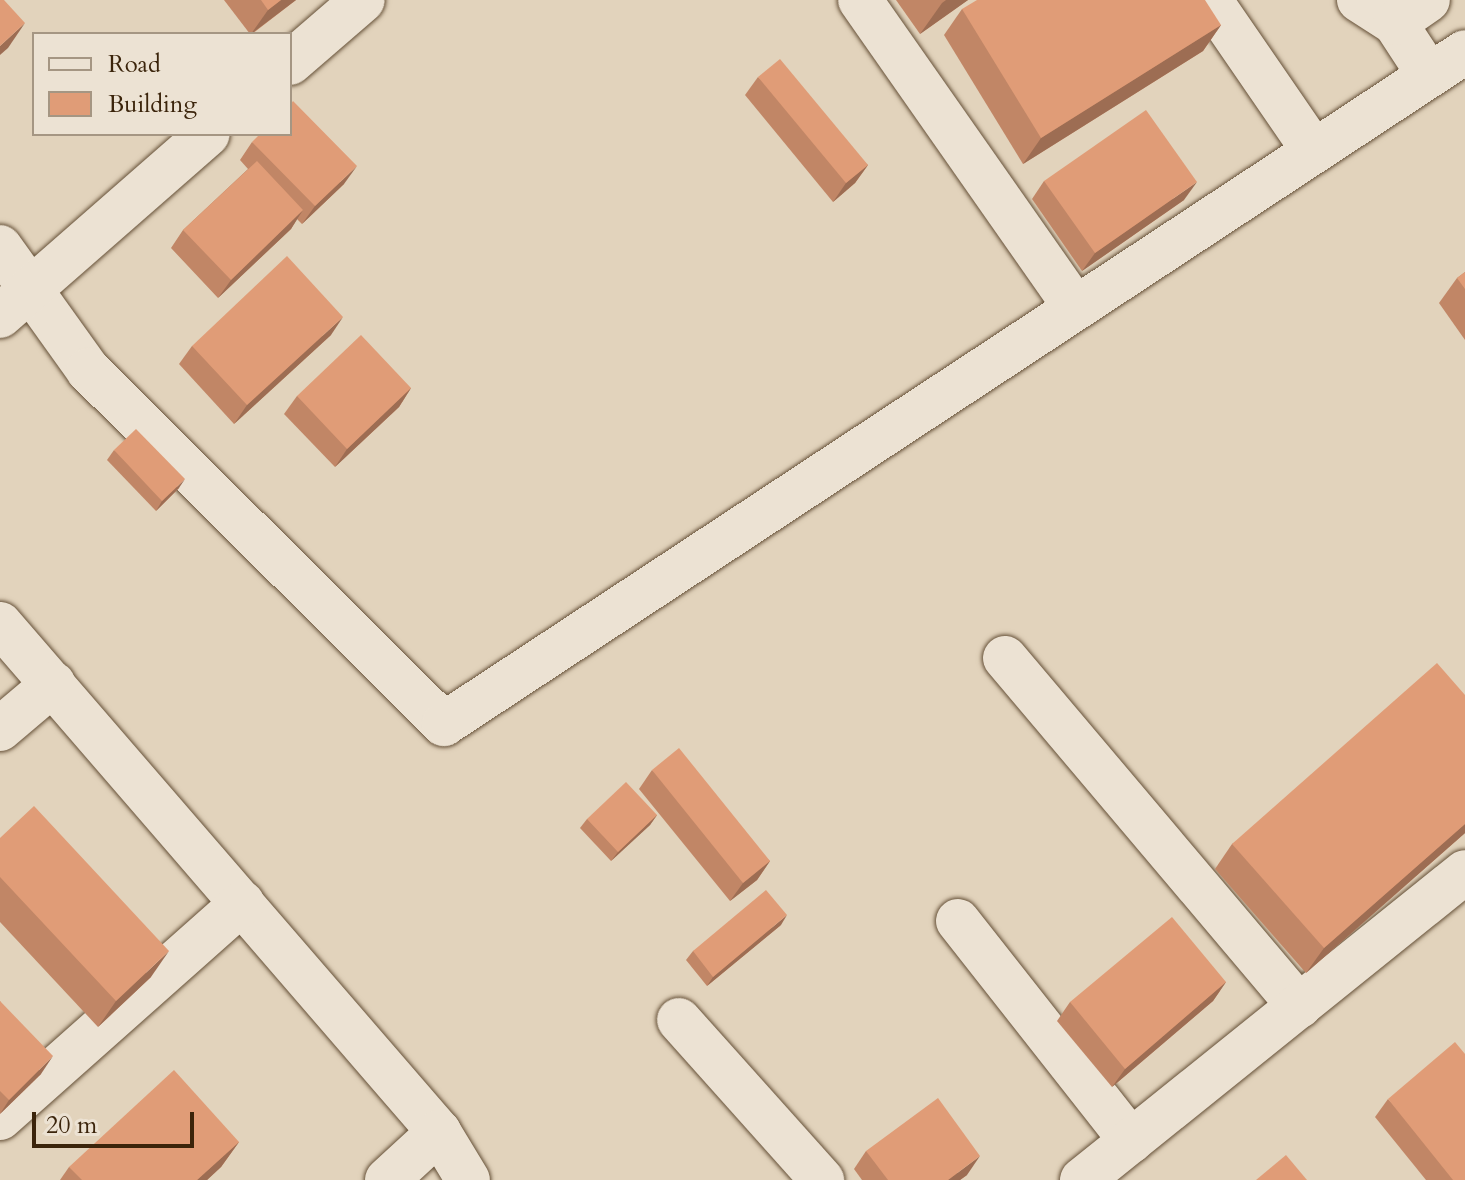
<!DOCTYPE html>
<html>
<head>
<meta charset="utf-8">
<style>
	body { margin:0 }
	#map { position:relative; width:1465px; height:1180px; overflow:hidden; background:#e2d3bc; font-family:Cardo,serif }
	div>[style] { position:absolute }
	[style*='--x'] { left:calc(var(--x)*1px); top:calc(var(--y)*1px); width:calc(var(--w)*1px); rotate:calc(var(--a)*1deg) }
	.roads { filter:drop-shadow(0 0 2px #655037) drop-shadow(0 0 2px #655037) }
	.minor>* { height:44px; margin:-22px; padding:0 22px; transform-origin:22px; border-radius:22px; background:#ece2d3 }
	.wall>* { inset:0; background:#c18666 }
	.shaded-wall>* { inset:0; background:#9d6d53 }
	.building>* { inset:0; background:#e09c77 }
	span { translate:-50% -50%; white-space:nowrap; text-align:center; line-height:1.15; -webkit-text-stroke:7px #ece2d3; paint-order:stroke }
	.legend { position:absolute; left:32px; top:32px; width:260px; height:104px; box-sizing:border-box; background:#ece2d3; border:2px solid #a59683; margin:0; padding:10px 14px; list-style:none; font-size:24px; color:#3b240b }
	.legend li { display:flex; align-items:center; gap:16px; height:40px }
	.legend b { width:40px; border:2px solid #a59683 }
	.scale { position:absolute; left:32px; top:1112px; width:162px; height:36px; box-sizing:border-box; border:4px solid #3b240b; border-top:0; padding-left:10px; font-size:24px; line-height:28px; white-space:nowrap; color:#3b240b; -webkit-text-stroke:6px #ece2d3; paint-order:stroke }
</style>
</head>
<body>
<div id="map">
	<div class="roads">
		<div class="minor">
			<i style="--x:860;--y:0;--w:375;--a:55"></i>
			<i style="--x:1210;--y:0;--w:182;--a:55.5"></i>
			<i style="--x:1359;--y:0;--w:43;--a:32.6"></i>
			<i style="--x:1395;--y:23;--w:62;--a:56.8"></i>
			<i style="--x:1395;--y:23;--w:40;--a:-34.9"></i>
			<i style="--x:290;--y:63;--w:96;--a:-40.8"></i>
			<i style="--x:0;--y:247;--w:151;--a:54.4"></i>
			<i style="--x:88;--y:370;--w:502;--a:44.84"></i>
			<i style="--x:444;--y:724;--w:1222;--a:-33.35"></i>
			<i style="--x:0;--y:316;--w:276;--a:-41.2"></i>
			<i style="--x:0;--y:624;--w:671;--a:49.17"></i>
			<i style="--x:439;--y:1132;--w:56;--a:58.9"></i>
			<i style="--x:1005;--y:658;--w:456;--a:49.8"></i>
			<i style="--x:0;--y:729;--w:70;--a:-40.3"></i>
			<i style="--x:958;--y:921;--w:280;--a:51.8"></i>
			<i style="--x:679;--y:1020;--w:215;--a:48.2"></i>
			<i style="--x:0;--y:1118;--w:324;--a:-41.6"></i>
			<i style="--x:387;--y:1180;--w:71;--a:-42.7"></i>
			<i style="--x:1082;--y:1180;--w:491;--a:-38.8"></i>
		</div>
	</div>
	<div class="wall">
		<i style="clip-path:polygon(224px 0,296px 0,252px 34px,250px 34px)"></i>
		<i style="clip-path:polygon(896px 0,968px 0,920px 34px)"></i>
		<i style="clip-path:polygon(962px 9px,1221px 25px,1203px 51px,1023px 164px,944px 35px)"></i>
		<i style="clip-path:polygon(758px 77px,868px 165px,855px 183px,833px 202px,745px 95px)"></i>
		<i style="clip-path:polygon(252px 142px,344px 184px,302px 224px,297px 219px,291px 229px,218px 298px,171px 248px,183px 230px,248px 169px,240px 160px)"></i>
		<i style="clip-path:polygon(1044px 181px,1184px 200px,1082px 271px,1032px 199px)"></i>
		<i style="clip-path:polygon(1465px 272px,1465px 340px,1439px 303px,1457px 278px)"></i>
		<i style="clip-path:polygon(331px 335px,234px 424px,179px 364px,192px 346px)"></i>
		<i style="clip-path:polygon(411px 388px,399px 407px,335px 467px,284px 414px,297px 396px)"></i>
		<i style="clip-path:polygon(114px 450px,179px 488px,156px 511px,107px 460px)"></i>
		<i style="clip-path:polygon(1465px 695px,1465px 833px,1306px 973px,1215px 869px,1232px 844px)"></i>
		<i style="clip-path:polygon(652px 770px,770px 861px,757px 880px,730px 901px,639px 789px)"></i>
		<i style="clip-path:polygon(657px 815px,650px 825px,611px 861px,580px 828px,587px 819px)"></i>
		<i style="clip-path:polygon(0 838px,151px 977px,98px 1027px,0 922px)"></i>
		<i style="clip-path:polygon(781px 925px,707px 986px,686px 960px,693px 951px)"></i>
		<i style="clip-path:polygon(1226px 982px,1213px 1001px,1112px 1087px,1057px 1021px,1070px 1002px)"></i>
		<i style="clip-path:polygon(0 1001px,41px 1074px,0 1114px)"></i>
		<i style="clip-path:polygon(1388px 1099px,1465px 1180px,1426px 1180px,1375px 1117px)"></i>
		<i style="clip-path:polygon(239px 1142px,221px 1167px,207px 1180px,60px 1180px,69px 1167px)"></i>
		<i style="clip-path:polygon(866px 1151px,967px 1175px,960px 1180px,862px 1180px,854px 1169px)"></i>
	</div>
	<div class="shaded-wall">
		<i style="clip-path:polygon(281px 0,296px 0,251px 34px,268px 10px)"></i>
		<i style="clip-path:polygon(946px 0,968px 0,920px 34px,942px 3px)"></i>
		<i style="clip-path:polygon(25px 23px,8px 48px,0 55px,0 46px)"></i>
		<i style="clip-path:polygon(1221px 25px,1203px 51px,1023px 164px,1041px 138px)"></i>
		<i style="clip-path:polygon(868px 165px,855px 183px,833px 202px,846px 183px)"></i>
		<i style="clip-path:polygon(357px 166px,344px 184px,302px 224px,315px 206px)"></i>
		<i style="clip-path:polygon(1197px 182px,1184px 200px,1082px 271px,1095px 253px)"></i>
		<i style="clip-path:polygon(303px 210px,291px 229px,218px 298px,231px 280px)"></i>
		<i style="clip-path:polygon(343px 317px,331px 335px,234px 424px,247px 405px)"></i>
		<i style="clip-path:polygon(411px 388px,399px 407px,335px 467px,347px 449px)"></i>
		<i style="clip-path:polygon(185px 479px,179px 488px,156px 511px,162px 501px)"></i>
		<i style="clip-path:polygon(657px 815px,650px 825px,611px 861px,618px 852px)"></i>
		<i style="clip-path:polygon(1465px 824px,1465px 833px,1306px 973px,1324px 948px)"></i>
		<i style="clip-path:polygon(770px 861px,757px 880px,730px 901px,743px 883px)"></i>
		<i style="clip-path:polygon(787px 915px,781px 925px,707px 986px,713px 977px)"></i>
		<i style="clip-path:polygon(169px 951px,151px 977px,98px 1027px,116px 1001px)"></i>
		<i style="clip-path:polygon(1226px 982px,1213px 1001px,1112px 1087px,1125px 1069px)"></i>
		<i style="clip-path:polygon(53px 1056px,41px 1074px,0 1114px,9px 1100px)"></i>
		<i style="clip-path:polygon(239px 1142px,221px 1167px,207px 1180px,197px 1180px)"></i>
		<i style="clip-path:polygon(980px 1156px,967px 1175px,960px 1180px,948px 1180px)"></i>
	</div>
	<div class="building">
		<i style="clip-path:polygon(0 0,4px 0,25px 23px,0 46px)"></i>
		<i style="clip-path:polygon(261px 0,281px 0,268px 10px)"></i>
		<i style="clip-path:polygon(977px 0,1205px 0,1221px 25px,1041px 138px,962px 9px)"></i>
		<i style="clip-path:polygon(780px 59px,868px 165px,846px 183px,758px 77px)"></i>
		<i style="clip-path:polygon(293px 101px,357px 166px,315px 206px,252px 142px,260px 134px,290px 134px,290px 105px)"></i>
		<i style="clip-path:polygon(1146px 110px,1197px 182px,1095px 253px,1044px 181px)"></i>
		<i style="clip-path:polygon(257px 161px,303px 210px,231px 280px,183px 230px)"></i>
		<i style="clip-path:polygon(287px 256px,343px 317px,247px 405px,192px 346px)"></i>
		<i style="clip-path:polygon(1465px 272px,1465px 289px,1457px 278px)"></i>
		<i style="clip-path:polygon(361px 335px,411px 388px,347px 449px,297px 396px)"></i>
		<i style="clip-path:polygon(136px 429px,185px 479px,162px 501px,114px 450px)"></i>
		<i style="clip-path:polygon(1437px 663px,1465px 695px,1465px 824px,1324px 948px,1232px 844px)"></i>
		<i style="clip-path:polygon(679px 748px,770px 861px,743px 883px,652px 770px)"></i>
		<i style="clip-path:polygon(626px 782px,657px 815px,618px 852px,587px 819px)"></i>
		<i style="clip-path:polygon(34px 806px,169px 951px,116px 1001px,0 877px,0 838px)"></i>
		<i style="clip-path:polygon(766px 890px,787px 915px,713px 977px,693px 951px)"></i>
		<i style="clip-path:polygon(1172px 917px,1226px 982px,1125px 1069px,1070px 1002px)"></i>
		<i style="clip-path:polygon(0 1001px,53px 1056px,9px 1100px,0 1091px)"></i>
		<i style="clip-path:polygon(1455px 1042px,1465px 1054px,1465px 1180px,1453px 1180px,1388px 1099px)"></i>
		<i style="clip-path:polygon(174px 1070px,239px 1142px,197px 1180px,82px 1180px,69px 1167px)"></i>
		<i style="clip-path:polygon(938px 1098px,980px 1156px,948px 1180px,888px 1180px,866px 1151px)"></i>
		<i style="clip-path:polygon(1286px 1155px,1307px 1180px,1256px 1180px)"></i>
	</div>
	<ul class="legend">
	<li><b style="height:10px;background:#ece2d3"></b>Road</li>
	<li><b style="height:22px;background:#e09c77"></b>Building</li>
	</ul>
	<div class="scale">20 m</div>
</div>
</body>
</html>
